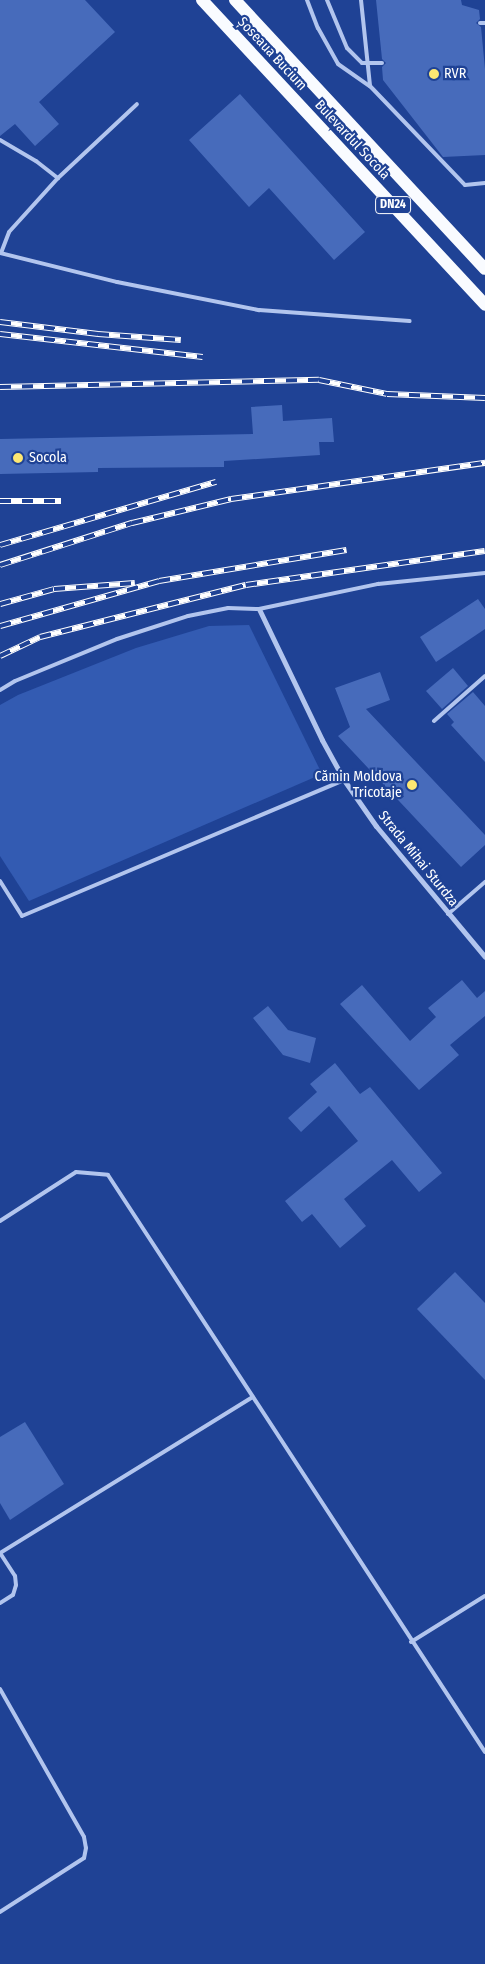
<!DOCTYPE html>
<html>
<head>
<meta charset="utf-8">
<style>
	body { margin:0 }
	#map { position:relative; width:485px; height:1964px; overflow:hidden; background:#1f4295; font-family:"Fira Sans Condensed",sans-serif }
	div>[style] { position:absolute }
	[style*='--x'] { left:calc(var(--x)*1px); top:calc(var(--y)*1px); width:calc(var(--w)*1px); rotate:calc(var(--a)*1deg) }
	.green>* { inset:0; background:#335bb2 }
	.building>* { inset:0; background:#476bbb }
	.service>* { height:4px; margin:-2px; padding:0 2px; transform-origin:2px; border-radius:2px; background:#b2c5ee }
	.minor>* { height:5px; margin:-2.5px; padding:0 2.5px; transform-origin:2.5px; border-radius:2.5px; background:#b2c5ee }
	.primary>* { height:12px; margin:-6px; padding:0 6px; transform-origin:6px; border-radius:6px; background:#f9fbff }
	.rail>* { height:5.5px; margin-top:-2.75px; transform-origin:0; background:repeating-linear-gradient(90deg,#1f4295 0 11px,#fff 0 22px); box-sizing:border-box; border-block:1px solid #fff }
	.service-bridge>* { height:4px; margin:-2px; padding:0 2px; transform-origin:2px; border-radius:2px; background:#b2c5ee }
	.dots>* { width:14px; height:14px; translate:-50% -50%; box-sizing:border-box; border:2px solid #1f4295; border-radius:50% }
	span { translate:-50% -50%; white-space:nowrap; text-align:center; line-height:1.15; -webkit-text-stroke:4.5px #1f4295; paint-order:stroke }
	.shield-label span { padding:1px 4px; background:#1f4295; border:1px solid; border-radius:4px; -webkit-text-stroke-width:0 }
	.shield-label { font-size:12px; color:#fff; font-weight:700 }
	.street-label { font-size:14px; color:#fff }
	.poi-label { font-size:14px; color:#fff }
	.left { translate:0 -50%; text-align:left }
	.right { translate:-100% -50%; text-align:right }
</style>
</head>
<body>
<div id="map">
	<div class="green">
		<i style="clip-path:polygon(249px 625px,322px 774px,29px 901px,0 856px,0 705px,18px 695px,136px 648px,209px 626px)"></i>
	</div>
	<div class="building">
		<i style="clip-path:polygon(0 0,85px 0,115px 32px,39px 102px,59px 124px,35px 146px,15px 124px,0 136px)"></i>
		<i style="clip-path:polygon(376px 0,461px 0,462px 5px,479px 10px,480px 19px,476px 23px,481px 27px,485px 69px,485px 155px,443px 157px,383px 80px,382px 67px,386px 63px,382px 59px)"></i>
		<i style="clip-path:polygon(240px 94px,365px 232px,334px 260px,269px 188px,249px 207px,189px 140px)"></i>
		<i style="clip-path:polygon(282px 405px,283px 421px,332px 418px,334px 442px,319px 442px,320px 455px,224px 461px,224px 467px,98px 468px,98px 472px,0 474px,0 439px,253px 434px,251px 407px)"></i>
		<i style="clip-path:polygon(478px 599px,485px 609px,485px 629px,436px 662px,420px 637px)"></i>
		<i style="clip-path:polygon(453px 668px,468px 686px,442px 709px,426px 691px)"></i>
		<i style="clip-path:polygon(380px 672px,390px 700px,366px 709px,485px 835px,485px 845px,461px 867px,338px 736px,350px 727px,335px 688px)"></i>
		<i style="clip-path:polygon(473px 692px,485px 706px,485px 762px,451px 725px,454px 722px,447px 714px)"></i>
		<i style="clip-path:polygon(462px 980px,477px 998px,485px 991px,485px 1016px,450px 1045px,459px 1055px,419px 1090px,340px 1004px,362px 985px,410px 1041px,436px 1017px,428px 1008px)"></i>
		<i style="clip-path:polygon(268px 1006px,288px 1030px,316px 1038px,310px 1063px,283px 1055px,253px 1018px)"></i>
		<i style="clip-path:polygon(335px 1063px,360px 1094px,370px 1087px,442px 1173px,419px 1192px,392px 1160px,344px 1199px,366px 1226px,340px 1248px,312px 1214px,302px 1222px,285px 1201px,358px 1141px,329px 1106px,301px 1132px,288px 1118px,317px 1092px,310px 1084px)"></i>
		<i style="clip-path:polygon(455px 1272px,485px 1303px,485px 1380px,417px 1309px)"></i>
		<i style="clip-path:polygon(25px 1422px,64px 1484px,10px 1520px,0 1503px,0 1437px)"></i>
	</div>
	<div class="service">
		<i style="--x:307;--y:0;--w:30;--a:69"></i>
		<i style="--x:318;--y:28;--w:41;--a:60.9"></i>
		<i style="--x:338;--y:64;--w:39;--a:35"></i>
		<i style="--x:361;--y:0;--w:86;--a:84"></i>
		<i style="--x:370;--y:86;--w:137;--a:46.2"></i>
		<i style="--x:465;--y:185;--w:20;--a:-6"></i>
		<i style="--x:480;--y:23;--w:5;--a:0"></i>
		<i style="--x:0;--y:140;--w:42;--a:30.3"></i>
		<i style="--x:36;--y:161;--w:28;--a:38"></i>
		<i style="--x:0;--y:253;--w:121;--a:13.9"></i>
		<i style="--x:117;--y:282;--w:145;--a:11.2"></i>
		<i style="--x:259;--y:310;--w:151;--a:4.2"></i>
		<i style="--x:1;--y:253;--w:22;--a:-69"></i>
		<i style="--x:9;--y:232;--w:73;--a:-47.8"></i>
		<i style="--x:58;--y:178;--w:108;--a:-43.1"></i>
		<i style="--x:0;--y:690;--w:17;--a:-31"></i>
		<i style="--x:15;--y:681;--w:110;--a:-22.4"></i>
		<i style="--x:117;--y:639;--w:75;--a:-17.9"></i>
		<i style="--x:188;--y:616;--w:41;--a:-11.3"></i>
		<i style="--x:228;--y:608;--w:31;--a:2"></i>
		<i style="--x:259;--y:609;--w:122;--a:-11.9"></i>
		<i style="--x:378;--y:584;--w:108;--a:-5.9"></i>
		<i style="--x:434;--y:721;--w:68;--a:-41.4"></i>
		<i style="--x:0;--y:881;--w:41;--a:57.8"></i>
		<i style="--x:22;--y:916;--w:350;--a:-22.9"></i>
		<i style="--x:448;--y:914;--w:49;--a:-40.9"></i>
		<i style="--x:0;--y:1221;--w:90;--a:-32.8"></i>
		<i style="--x:76;--y:1172;--w:32;--a:5"></i>
		<i style="--x:108;--y:1175;--w:689;--a:56.84"></i>
		<i style="--x:0;--y:1553;--w:297;--a:-31.7"></i>
		<i style="--x:0;--y:1603;--w:15;--a:-32"></i>
		<i style="--x:13;--y:1595;--w:10;--a:-73"></i>
		<i style="--x:16;--y:1585;--w:9;--a:-96"></i>
		<i style="--x:15;--y:1576;--w:27;--a:-123"></i>
		<i style="--x:411;--y:1642;--w:87;--a:-31.9"></i>
		<i style="--x:0;--y:1689;--w:170;--a:60.4"></i>
		<i style="--x:84;--y:1837;--w:11;--a:80"></i>
		<i style="--x:86;--y:1848;--w:10;--a:101"></i>
		<i style="--x:84;--y:1858;--w:100;--a:147.3"></i>
	</div>
	<div class="minor">
		<i style="--x:259;--y:609;--w:145;--a:64.3"></i>
		<i style="--x:322;--y:740;--w:46;--a:61.2"></i>
		<i style="--x:344;--y:780;--w:56;--a:55.2"></i>
		<i style="--x:376;--y:826;--w:170;--a:50.2"></i>
	</div>
	<div class="primary">
		<i style="--x:202;--y:0;--w:416;--a:47.1"></i>
		<i style="--x:235;--y:0;--w:367;--a:47.1"></i>
	</div>
	<div class="rail">
		<i style="--x:0;--y:322;--w:99;--a:7"></i>
		<i style="--x:98;--y:334;--w:83;--a:4.1"></i>
		<i style="--x:0;--y:334;--w:204;--a:6.5"></i>
		<i style="--x:0;--y:387;--w:319;--a:-1.3"></i>
		<i style="--x:319;--y:380;--w:69;--a:11.6"></i>
		<i style="--x:387;--y:394;--w:98;--a:2.3"></i>
		<i style="--x:0;--y:501;--w:61;--a:0"></i>
		<i style="--x:0;--y:545;--w:225;--a:-16.3"></i>
		<i style="--x:0;--y:565;--w:139;--a:-17.7"></i>
		<i style="--x:132;--y:523;--w:102;--a:-13.6"></i>
		<i style="--x:231;--y:499;--w:257;--a:-8.1"></i>
		<i style="--x:0;--y:604;--w:56;--a:-15.5"></i>
		<i style="--x:54;--y:589;--w:81;--a:-4.2"></i>
		<i style="--x:0;--y:626;--w:165;--a:-15.8"></i>
		<i style="--x:159;--y:581;--w:190;--a:-9.4"></i>
		<i style="--x:0;--y:656;--w:44;--a:-25.4"></i>
		<i style="--x:40;--y:637;--w:212;--a:-14.2"></i>
		<i style="--x:246;--y:585;--w:241;--a:-8.1"></i>
	</div>
	<div class="service-bridge">
		<i style="--x:327;--y:0;--w:52;--a:67.4"></i>
		<i style="--x:347;--y:48;--w:21;--a:45"></i>
		<i style="--x:362;--y:63;--w:20;--a:0"></i>
	</div>
	<div class="dots">
		<i style="left:434px;top:74px;background:#fde772"></i>
		<i style="left:18px;top:458px;background:#fde772"></i>
		<i style="left:412px;top:785px;background:#fde772"></i>
	</div>
	<div class="shield-label">
		<span style="left:393px;top:205px">DN24</span>
	</div>
	<div class="street-label">
		<span style="left:272px;top:54px;rotate:47deg">Șoseaua Bucium</span>
		<span style="left:352px;top:140px;rotate:47deg">Bulevardul Socola</span>
		<span style="left:418px;top:859px;rotate:51deg">Strada Mihai Sturdza</span>
	</div>
	<div class="poi-label">
		<span class="left" style="left:444px;top:74px">RVR</span>
		<span class="left" style="left:29px;top:458px">Socola</span>
		<span class="right" style="left:402px;top:785px">Cămin Moldova<br>Tricotaje</span>
	</div>
</div>
</body>
</html>
